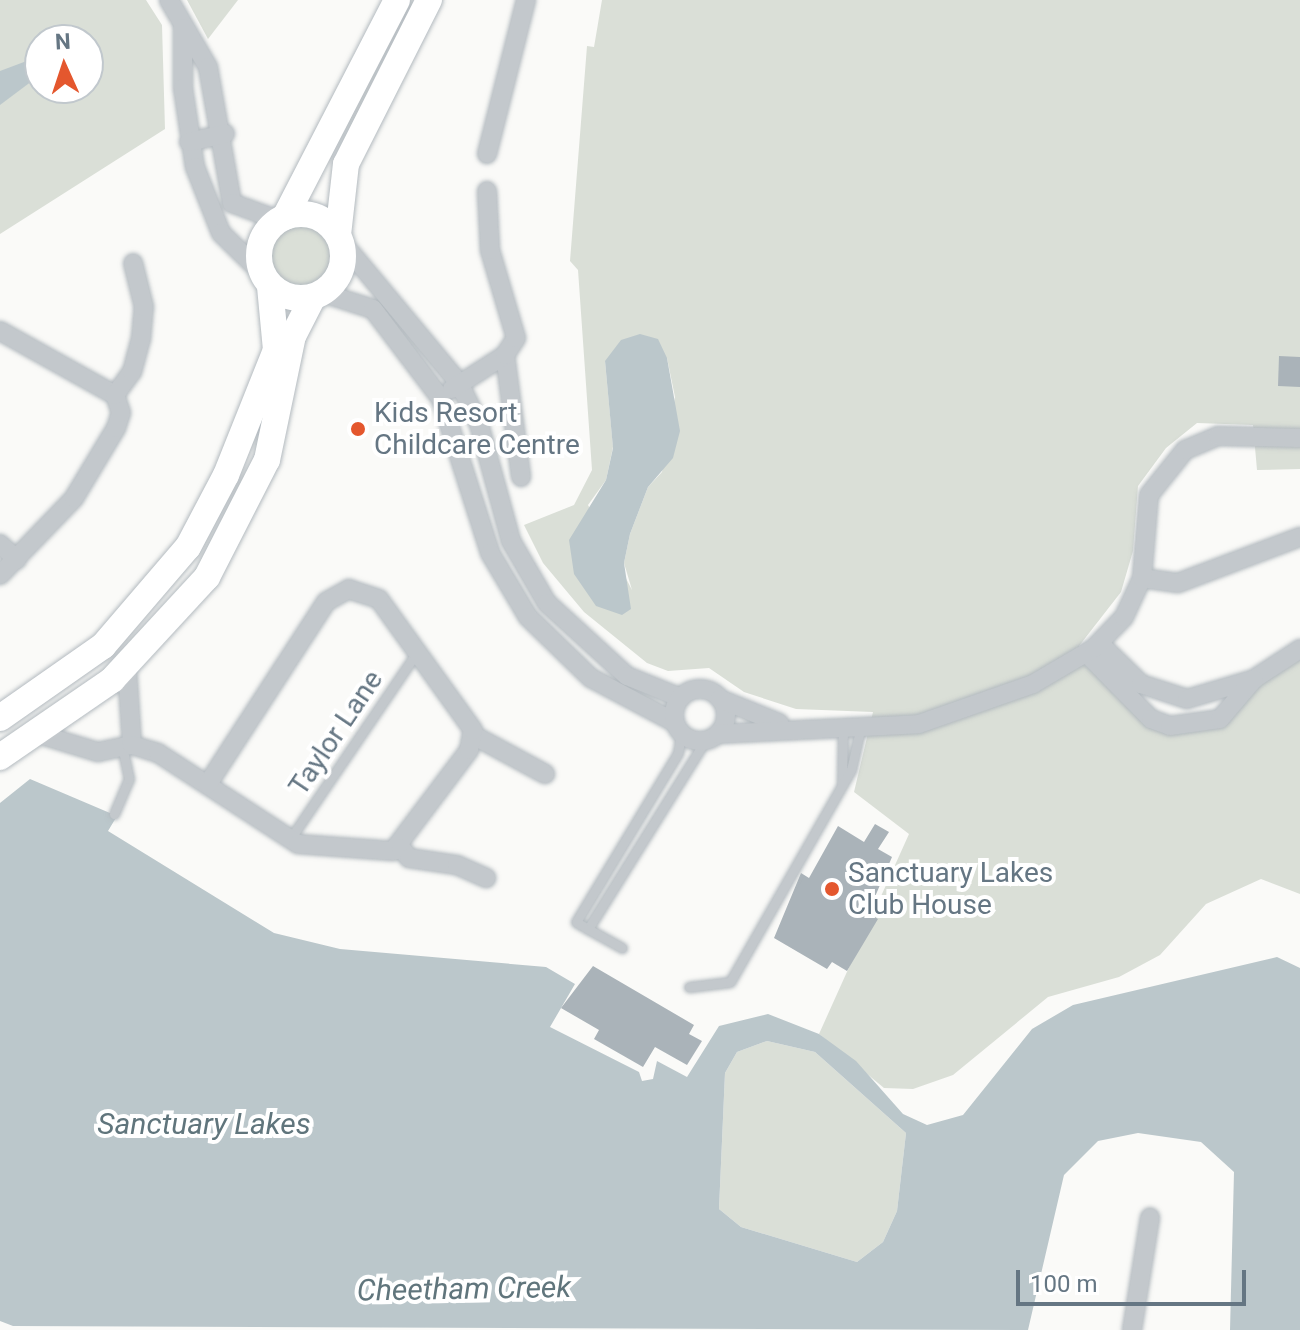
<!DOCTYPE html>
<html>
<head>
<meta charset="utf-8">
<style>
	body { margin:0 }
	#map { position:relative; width:1300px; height:1330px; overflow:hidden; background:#fafaf8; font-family:Roboto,sans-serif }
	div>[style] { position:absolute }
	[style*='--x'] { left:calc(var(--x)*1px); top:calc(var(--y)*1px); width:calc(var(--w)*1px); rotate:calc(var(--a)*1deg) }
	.green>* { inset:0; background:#dadfd7 }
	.water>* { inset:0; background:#bbc7cb }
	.building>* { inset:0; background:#aab3b9 }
	.roads { filter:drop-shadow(0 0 2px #b3babf) drop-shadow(0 0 2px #b3babf) }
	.lane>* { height:9px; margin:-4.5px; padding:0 4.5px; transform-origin:4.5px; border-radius:4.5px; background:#c3c8cc }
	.street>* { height:18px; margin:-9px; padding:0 9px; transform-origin:9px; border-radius:9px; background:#c3c8cc }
	.street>.ring { margin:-9px; padding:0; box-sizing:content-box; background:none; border:18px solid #c3c8cc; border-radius:50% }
	.secondary>* { height:26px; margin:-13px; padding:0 13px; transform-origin:13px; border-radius:13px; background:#fff }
	.secondary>.ring { margin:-13px; padding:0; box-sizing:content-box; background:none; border:26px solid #fff; border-radius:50% }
	.dots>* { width:22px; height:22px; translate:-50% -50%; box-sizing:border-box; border:4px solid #fff; border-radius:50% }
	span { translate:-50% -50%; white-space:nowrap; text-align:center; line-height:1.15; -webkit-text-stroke:8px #fff; paint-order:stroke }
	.poi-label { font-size:28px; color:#657683 }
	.left { translate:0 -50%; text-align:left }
	.street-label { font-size:28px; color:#657683 }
	.water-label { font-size:30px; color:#60757c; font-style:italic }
	.north { position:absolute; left:24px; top:24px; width:80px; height:80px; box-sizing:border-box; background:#fff; border:2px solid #c1c8cd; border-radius:50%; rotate:357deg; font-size:22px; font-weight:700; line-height:32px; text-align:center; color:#657683 }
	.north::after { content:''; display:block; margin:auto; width:28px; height:36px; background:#e4572e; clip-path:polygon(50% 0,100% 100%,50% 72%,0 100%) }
	.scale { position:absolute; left:1016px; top:1270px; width:230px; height:36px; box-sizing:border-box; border:4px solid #657683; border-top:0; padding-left:10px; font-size:24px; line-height:28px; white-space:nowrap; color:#657683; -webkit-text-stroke:6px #fff; paint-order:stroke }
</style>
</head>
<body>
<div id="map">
	<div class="green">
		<i style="clip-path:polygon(evenodd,0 0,146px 0,162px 25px,165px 129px,0 234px,0 0,40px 40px,88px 40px,88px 88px,40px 88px,40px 40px)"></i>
		<i style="clip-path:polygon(187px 0,238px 0,208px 39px)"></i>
		<i style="clip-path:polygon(evenodd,602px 0,1300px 0,1300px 469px,1257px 470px,1253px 425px,1197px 423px,1166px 448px,1138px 486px,1133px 551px,1121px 592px,1079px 646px,1150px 726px,1195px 731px,1300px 656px,1300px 894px,1261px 879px,1206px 904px,1160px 955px,1119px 977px,1048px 997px,953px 1075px,913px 1089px,884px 1088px,819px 1034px,909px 834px,854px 792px,873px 712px,796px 709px,744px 692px,709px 668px,668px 671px,647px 663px,584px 612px,543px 563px,524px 525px,574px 505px,592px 470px,578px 270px,570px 261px,587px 46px,594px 47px,602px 0,667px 358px,675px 397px,662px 472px,648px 487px,630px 534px,624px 563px,632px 590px,588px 505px,606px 480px,613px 447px,605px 361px,667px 358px)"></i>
		<i style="clip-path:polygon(297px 222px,319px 227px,333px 245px,333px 267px,311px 288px,280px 282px,269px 264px,270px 243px)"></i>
		<i style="clip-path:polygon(767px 1041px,815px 1052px,906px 1133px,897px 1211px,883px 1242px,857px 1262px,741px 1227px,719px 1209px,725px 1073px,737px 1052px)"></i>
	</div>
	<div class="water">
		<i style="clip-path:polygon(40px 56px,40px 75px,0 105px,0 71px)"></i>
		<i style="clip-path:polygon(640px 334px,658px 339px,667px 358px,680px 431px,673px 458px,648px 487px,630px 534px,624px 563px,631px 609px,622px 615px,596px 606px,574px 574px,569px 540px,606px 480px,613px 448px,605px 361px,621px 340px)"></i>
		<i style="clip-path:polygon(evenodd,30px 779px,117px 816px,108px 831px,274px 933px,340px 949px,546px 967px,575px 984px,550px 1027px,639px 1072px,642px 1081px,653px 1079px,657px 1061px,687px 1077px,719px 1026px,768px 1014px,819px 1034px,856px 1061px,903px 1114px,927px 1125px,963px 1115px,1032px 1029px,1073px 1005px,1277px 957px,1300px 968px,1300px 1330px,1230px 1330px,1234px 1172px,1201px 1142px,1138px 1133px,1098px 1141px,1064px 1175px,1028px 1330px,13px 1326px,0 1321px,0 803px,30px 779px,767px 1041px,815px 1052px,906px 1133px,897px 1211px,883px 1242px,857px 1262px,741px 1227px,719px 1209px,725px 1073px,737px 1052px,767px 1041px)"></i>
	</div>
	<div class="building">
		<i style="clip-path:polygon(1279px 356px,1300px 357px,1300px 387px,1278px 386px)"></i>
		<i style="clip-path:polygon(875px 824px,889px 832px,878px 849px,892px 857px,868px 913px,878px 919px,847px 971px,832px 962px,827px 969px,774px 938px,801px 873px,809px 878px,838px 826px,864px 842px)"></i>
		<i style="clip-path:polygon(593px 966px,694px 1025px,689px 1034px,702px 1041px,687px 1065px,655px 1047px,643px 1067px,594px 1039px,599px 1030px,561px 1008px)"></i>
	</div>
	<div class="roads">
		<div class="lane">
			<i style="--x:681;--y:734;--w:19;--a:99"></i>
			<i style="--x:678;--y:753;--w:197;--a:121.1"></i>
			<i style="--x:576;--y:922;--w:14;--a:30"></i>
			<i style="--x:588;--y:929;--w:221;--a:-58.1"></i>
			<i style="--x:842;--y:783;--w:53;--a:-88.9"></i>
			<i style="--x:114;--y:814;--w:38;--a:-67"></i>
			<i style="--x:129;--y:779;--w:29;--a:-102"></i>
			<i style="--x:290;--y:839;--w:227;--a:-55.8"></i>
			<i style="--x:588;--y:929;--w:39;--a:29"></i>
			<i style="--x:689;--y:987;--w:41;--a:-7"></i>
			<i style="--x:730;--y:982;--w:244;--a:-60.3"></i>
			<i style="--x:851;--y:770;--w:41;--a:-77.3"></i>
		</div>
		<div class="street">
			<i style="--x:169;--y:0;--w:78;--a:59.8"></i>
			<i style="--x:208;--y:67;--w:138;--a:80"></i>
			<i style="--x:232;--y:203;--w:49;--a:20.3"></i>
			<i style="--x:183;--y:28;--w:60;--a:90"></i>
			<i style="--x:183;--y:88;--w:80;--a:81.4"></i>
			<i style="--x:195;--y:167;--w:71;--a:68.5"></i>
			<i style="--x:221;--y:233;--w:59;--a:44.3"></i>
			<i style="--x:189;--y:142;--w:37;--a:-13"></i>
			<i style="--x:487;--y:154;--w:159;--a:-75.8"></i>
			<i style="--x:341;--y:241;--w:185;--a:50.3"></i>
			<i style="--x:459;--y:383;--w:46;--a:64"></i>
			<i style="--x:479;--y:424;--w:121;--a:74.7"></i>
			<i style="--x:511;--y:541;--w:72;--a:59.9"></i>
			<i style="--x:547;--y:603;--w:108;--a:42.4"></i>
			<i style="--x:627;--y:676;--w:58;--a:22.2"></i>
			<i style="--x:323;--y:293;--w:52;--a:17.7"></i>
			<i style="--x:373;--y:309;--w:113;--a:52.9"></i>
			<i style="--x:441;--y:399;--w:162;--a:72.3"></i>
			<i style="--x:490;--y:553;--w:74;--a:59.3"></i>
			<i style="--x:528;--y:617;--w:88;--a:44.1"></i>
			<i style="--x:591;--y:678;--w:94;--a:27.9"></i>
			<i style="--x:0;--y:331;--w:132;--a:29.1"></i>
			<i style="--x:505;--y:355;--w:123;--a:82.5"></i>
			<i style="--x:452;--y:389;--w:63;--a:-32.7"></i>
			<i style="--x:505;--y:355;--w:20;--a:-57"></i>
			<i style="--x:516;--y:338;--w:92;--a:-106.5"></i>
			<i style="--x:490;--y:250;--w:59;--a:-92.9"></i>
			<i style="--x:0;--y:544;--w:23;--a:43"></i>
			<i style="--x:0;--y:575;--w:107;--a:-46.1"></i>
			<i style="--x:74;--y:498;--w:82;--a:-59"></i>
			<i style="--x:116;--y:428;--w:16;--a:-72"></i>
			<i style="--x:121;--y:413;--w:19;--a:-108"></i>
			<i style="--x:115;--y:395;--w:29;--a:-54"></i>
			<i style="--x:132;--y:372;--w:34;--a:-75"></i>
			<i style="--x:141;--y:339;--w:32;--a:-85"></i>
			<i style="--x:144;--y:307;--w:45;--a:-104"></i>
			<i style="--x:1142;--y:578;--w:36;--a:8"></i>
			<i style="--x:1178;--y:583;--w:130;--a:-20.7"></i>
			<i style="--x:1099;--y:643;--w:59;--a:44.3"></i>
			<i style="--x:1141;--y:684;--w:48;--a:18.1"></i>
			<i style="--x:1187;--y:699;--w:70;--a:-16.6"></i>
			<i style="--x:1254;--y:679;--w:55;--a:-33.1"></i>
			<i style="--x:1086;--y:653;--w:93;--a:45.4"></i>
			<i style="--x:1151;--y:719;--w:20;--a:20"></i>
			<i style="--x:1170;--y:726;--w:50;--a:-8"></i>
			<i style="--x:1220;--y:719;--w:52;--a:-49.6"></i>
			<i class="ring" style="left:674px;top:689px;width:34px;height:34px"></i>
			<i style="--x:720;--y:699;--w:64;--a:22.1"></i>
			<i style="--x:35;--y:733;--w:66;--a:16.8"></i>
			<i style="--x:98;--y:752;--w:35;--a:-12"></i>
			<i style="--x:132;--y:745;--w:78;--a:-93.7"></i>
			<i style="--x:718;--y:734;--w:201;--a:-2.8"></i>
			<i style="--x:919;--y:724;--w:121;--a:-19.3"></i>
			<i style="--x:1033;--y:684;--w:71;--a:-30.5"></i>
			<i style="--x:1094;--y:648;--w:43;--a:-45.9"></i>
			<i style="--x:1124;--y:617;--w:43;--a:-65.2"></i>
			<i style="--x:1142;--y:578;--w:83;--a:-85.2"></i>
			<i style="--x:1149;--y:495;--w:58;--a:-51.3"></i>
			<i style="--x:1185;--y:450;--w:36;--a:-23"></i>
			<i style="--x:1218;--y:436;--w:82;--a:1.4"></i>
			<i style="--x:473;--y:735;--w:82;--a:28.4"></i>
			<i style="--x:132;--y:745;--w:27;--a:17"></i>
			<i style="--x:158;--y:753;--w:167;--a:33"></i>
			<i style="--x:298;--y:844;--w:95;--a:4.2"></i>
			<i style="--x:393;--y:851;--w:126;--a:-53"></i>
			<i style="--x:469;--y:750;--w:20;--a:-79"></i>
			<i style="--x:473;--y:730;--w:161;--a:-125.7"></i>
			<i style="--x:379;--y:599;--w:32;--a:-162"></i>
			<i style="--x:349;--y:589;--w:26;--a:151"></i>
			<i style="--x:326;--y:602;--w:217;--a:123"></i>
			<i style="--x:401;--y:848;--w:13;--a:51"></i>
			<i style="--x:409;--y:858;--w:49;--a:8.3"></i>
			<i style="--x:457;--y:865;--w:32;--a:24"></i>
			<i style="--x:1132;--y:1330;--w:114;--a:-80.9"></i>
		</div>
		<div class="secondary">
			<i class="ring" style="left:259px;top:214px;width:58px;height:58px"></i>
			<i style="--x:285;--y:217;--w:244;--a:-62.7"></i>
			<i style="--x:338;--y:235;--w:71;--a:-83.6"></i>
			<i style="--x:346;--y:164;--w:184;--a:-63.2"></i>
			<i style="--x:0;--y:718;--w:126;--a:-35"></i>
			<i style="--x:103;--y:646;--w:130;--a:-49.4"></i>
			<i style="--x:188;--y:547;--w:81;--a:-62.2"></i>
			<i style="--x:226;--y:475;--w:135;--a:-68.2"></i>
			<i style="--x:276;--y:350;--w:64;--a:-95.4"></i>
			<i style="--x:0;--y:757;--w:136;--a:-34.5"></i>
			<i style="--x:112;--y:680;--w:140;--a:-47.3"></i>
			<i style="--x:207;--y:577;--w:131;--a:-62.9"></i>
			<i style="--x:267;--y:460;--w:127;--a:-78.2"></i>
			<i style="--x:293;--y:336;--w:44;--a:-62.9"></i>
		</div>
	</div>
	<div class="dots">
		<i style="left:358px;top:429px;background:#e4572e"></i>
		<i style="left:832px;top:889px;background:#e4572e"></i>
	</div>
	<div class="poi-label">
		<span class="left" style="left:374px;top:429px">Kids Resort<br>Childcare Centre</span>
		<span class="left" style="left:848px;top:889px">Sanctuary Lakes<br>Club House</span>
	</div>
	<div class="street-label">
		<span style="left:336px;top:733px;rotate:-56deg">Taylor Lane</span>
	</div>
	<div class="water-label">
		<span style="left:204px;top:1124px">Sanctuary Lakes</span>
		<span style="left:464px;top:1289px;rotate:-1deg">Cheetham Creek</span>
	</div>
	<div class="north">N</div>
	<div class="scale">100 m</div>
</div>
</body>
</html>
